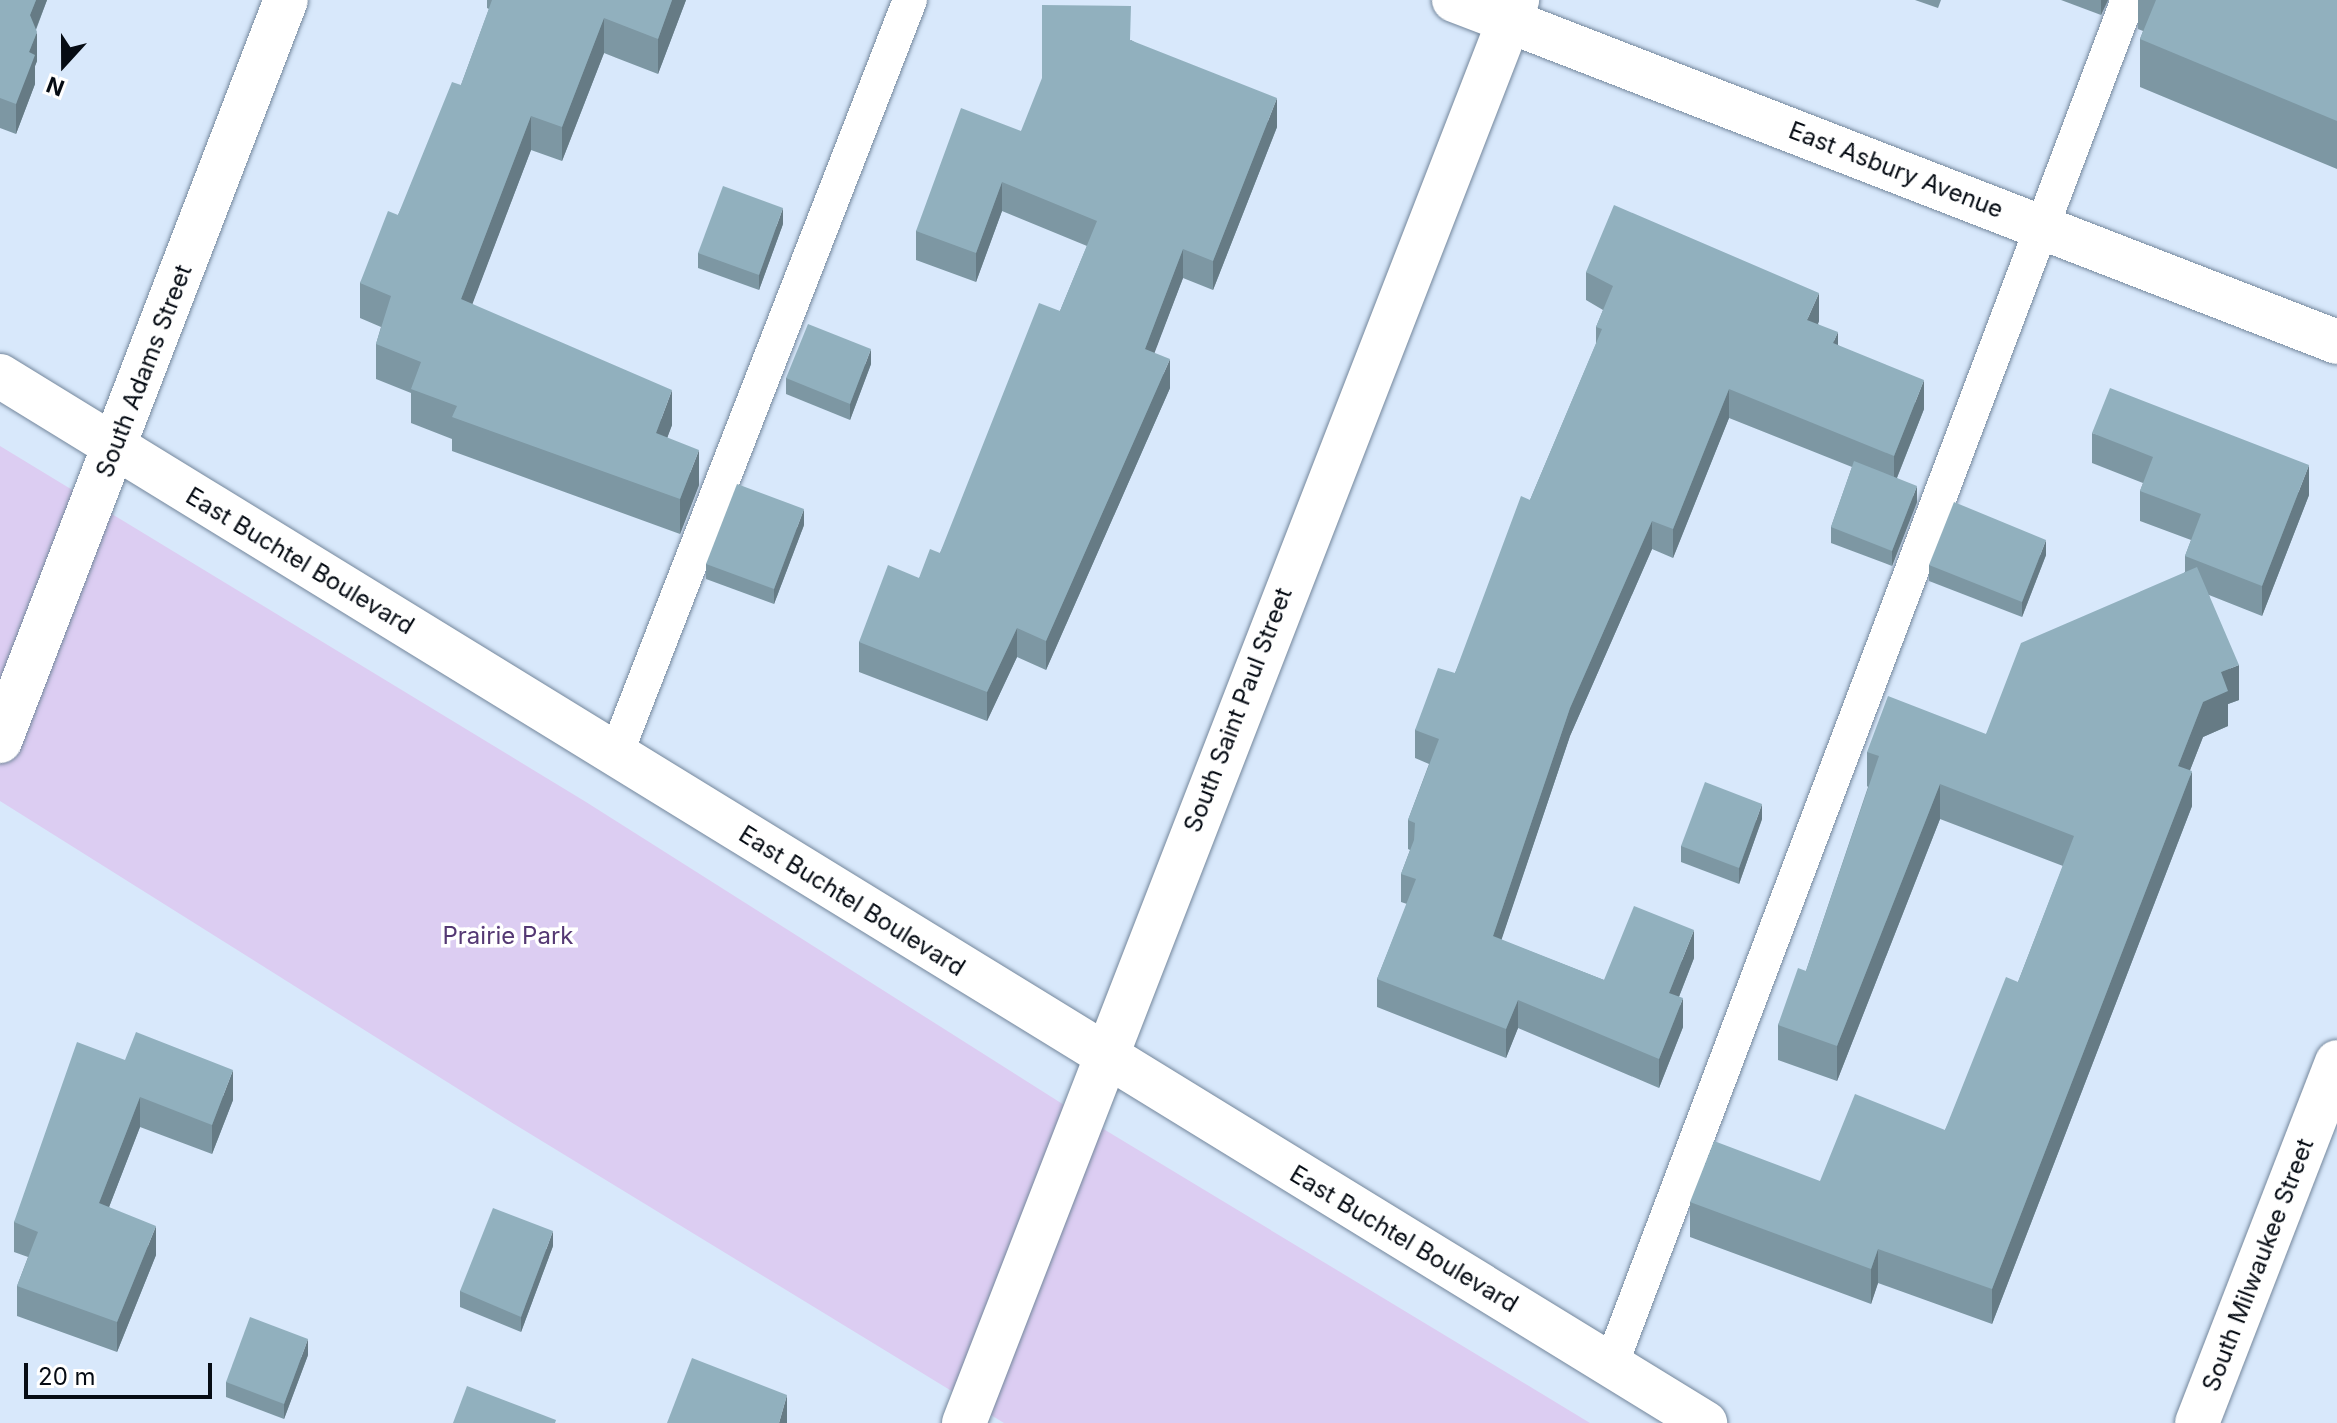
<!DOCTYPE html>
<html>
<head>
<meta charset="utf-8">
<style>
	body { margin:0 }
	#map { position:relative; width:2337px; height:1423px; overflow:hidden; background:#d8e8fb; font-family:Inter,sans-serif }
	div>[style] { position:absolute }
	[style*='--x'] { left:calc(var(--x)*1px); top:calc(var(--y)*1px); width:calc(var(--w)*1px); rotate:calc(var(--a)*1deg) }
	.green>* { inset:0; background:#dccdf2 }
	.roads { filter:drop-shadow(0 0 2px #74879c) drop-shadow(0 0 2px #74879c) }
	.service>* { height:34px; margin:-17px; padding:0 17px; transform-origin:17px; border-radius:17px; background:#fff }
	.minor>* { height:44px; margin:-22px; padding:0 22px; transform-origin:22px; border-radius:22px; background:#fff }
	.tertiary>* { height:44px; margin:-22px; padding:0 22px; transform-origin:22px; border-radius:22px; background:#fff }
	.secondary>* { height:44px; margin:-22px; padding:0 22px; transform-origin:22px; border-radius:22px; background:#fff }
	.wall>* { inset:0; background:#7d97a3 }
	.shaded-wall>* { inset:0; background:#667b85 }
	.building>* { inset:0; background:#91b0be }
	span { translate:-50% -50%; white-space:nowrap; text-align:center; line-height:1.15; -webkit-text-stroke:7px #fff; paint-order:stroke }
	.street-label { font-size:24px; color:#060c14 }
	.park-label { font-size:24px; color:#543873 }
	.north { position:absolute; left:24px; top:24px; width:80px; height:80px; -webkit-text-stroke:6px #fff; paint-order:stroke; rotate:201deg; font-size:22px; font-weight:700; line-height:32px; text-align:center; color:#060c14 }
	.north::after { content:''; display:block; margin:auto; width:28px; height:36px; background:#060c14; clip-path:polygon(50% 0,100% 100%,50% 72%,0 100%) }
	.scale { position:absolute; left:24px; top:1363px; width:188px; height:36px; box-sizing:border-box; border:4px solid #060c14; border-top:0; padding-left:10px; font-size:24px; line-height:28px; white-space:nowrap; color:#060c14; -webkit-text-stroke:6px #fff; paint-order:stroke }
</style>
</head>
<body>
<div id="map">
	<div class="green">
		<i style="clip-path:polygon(0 446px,586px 802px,1072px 1110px,1590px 1423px,1004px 1423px,514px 1124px,0 801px)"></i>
	</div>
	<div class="roads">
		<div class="service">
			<i style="--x:616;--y:754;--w:809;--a:-68.7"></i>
			<i style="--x:1611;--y:1365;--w:1460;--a:-69.26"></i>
		</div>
		<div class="minor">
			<i style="--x:1454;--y:0;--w:59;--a:20.9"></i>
			<i style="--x:0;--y:741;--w:794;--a:-68.9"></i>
			<i style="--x:2197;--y:1423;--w:387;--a:-68.8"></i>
		</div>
		<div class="tertiary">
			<i style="--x:1509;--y:21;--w:888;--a:21.19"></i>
			<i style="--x:964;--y:1423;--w:1527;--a:-68.76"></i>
		</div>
		<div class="secondary">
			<i style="--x:0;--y:376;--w:2001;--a:31.55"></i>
		</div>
	</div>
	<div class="wall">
		<i style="clip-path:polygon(0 0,47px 0,36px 30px,37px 61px,35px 66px,35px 84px,16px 134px,0 128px)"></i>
		<i style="clip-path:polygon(487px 0,686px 0,658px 74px,604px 53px,562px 161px,531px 150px,472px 304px,672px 425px,667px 438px,699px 485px,680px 534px,452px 451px,452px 439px,411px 423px,411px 393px,376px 379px,376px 344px,381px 327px,360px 318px,360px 283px,398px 215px,461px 85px,489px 9px,487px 8px)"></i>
		<i style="clip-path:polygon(1915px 0,1941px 0,1938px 8px)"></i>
		<i style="clip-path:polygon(2061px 0,2108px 0,2101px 15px)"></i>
		<i style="clip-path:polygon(2138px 0,2337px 0,2337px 169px,2140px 87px,2140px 39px,2143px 31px,2138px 29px)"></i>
		<i style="clip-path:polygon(1131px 40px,1277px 127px,1213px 290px,1183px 278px,1154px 353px,1170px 388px,1046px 670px,1017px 657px,987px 721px,859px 672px,859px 642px,919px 578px,940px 553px,1060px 311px,1087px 246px,1002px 211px,976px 282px,916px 260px,916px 231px,1021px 131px)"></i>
		<i style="clip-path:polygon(783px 224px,759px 290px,698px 268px,698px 253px)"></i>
		<i style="clip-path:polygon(1586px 272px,1819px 321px,1818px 324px,1838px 345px,1924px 409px,1897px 478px,1917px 502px,1892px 566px,1831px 543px,1831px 527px,1852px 467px,1729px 418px,1673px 558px,1652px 549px,1570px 736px,1501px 940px,1604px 980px,1694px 958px,1679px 997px,1683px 1027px,1659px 1088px,1518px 1028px,1506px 1058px,1377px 1007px,1377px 979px,1407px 904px,1401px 902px,1401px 874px,1410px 850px,1408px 849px,1408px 820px,1429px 764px,1415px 758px,1415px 730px,1455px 673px,1530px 500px,1596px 344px,1596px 327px,1603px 310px,1586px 300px)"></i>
		<i style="clip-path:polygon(871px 364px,850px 420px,786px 394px,786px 378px)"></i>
		<i style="clip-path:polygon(2092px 433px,2309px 495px,2262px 616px,2209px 595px,2239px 700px,2228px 704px,2228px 726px,2203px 737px,2190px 770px,2192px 806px,1992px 1324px,1878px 1283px,1871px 1304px,1690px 1237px,1690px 1202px,1820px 1181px,1945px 1130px,2018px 982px,2063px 866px,1940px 819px,1837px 1081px,1778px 1060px,1778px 1025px,1806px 971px,1868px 787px,1867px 786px,1867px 752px,1986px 734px,2185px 572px,2185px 556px,2191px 540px,2140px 521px,2140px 491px,2143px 483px,2092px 463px)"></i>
		<i style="clip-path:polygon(804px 525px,774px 604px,706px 579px,706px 564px)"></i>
		<i style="clip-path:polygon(2046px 555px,2022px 617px,1929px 581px,1929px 565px)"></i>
		<i style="clip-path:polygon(1762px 819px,1739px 884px,1681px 862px,1681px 846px)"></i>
		<i style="clip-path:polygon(125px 1060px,233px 1100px,212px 1154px,140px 1127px,109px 1207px,156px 1255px,117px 1352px,17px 1316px,17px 1286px,28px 1257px,14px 1252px,14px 1222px)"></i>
		<i style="clip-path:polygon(553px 1246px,521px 1332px,460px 1307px,460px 1291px)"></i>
		<i style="clip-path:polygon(308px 1355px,284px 1419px,226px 1397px,226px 1382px)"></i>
	</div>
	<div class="shaded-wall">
		<i style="clip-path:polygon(36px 0,47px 0,30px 44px,30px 15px)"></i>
		<i style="clip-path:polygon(672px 0,686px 0,658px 74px,658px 39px)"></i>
		<i style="clip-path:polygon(2101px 0,2108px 0,2101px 15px)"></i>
		<i style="clip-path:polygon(604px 18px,604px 53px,562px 161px,562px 127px)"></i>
		<i style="clip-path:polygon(37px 32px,37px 61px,35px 66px,35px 84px,16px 134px,16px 104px,29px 52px)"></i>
		<i style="clip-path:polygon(1277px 98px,1277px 127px,1213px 290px,1213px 261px)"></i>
		<i style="clip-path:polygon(531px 116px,531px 150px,461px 334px,461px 299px)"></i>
		<i style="clip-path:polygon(1002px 182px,1002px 211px,976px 282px,976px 253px)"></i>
		<i style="clip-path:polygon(783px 208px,783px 224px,759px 290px,759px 275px)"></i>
		<i style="clip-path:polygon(1183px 249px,1183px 278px,1145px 378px,1145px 349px)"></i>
		<i style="clip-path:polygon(1819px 293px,1819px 321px,1807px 348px,1807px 320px)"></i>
		<i style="clip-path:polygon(1838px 332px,1838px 360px,1833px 343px)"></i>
		<i style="clip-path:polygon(871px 349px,871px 364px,850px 420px,850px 404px)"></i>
		<i style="clip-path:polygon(1170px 359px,1170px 388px,1046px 670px,1046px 641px)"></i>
		<i style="clip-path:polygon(1924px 380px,1924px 409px,1894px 485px,1894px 456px)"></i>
		<i style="clip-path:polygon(1729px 389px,1729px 418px,1673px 558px,1673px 529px)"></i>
		<i style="clip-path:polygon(672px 390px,672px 425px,656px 468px,656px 433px)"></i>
		<i style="clip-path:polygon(699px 450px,699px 485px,680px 534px,680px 499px)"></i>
		<i style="clip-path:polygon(2309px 465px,2309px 495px,2262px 616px,2262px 586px)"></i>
		<i style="clip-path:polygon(1917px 486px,1917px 502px,1892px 566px,1892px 551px)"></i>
		<i style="clip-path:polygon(804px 509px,804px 525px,774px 604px,774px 589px)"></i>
		<i style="clip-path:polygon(1652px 521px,1652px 549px,1570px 736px,1493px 965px,1493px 936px,1570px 708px)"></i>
		<i style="clip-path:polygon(2046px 540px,2046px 555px,2022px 617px,2022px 602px)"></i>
		<i style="clip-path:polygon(1017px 628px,1017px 657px,987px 721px,987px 692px)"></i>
		<i style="clip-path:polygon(2239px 665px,2239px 700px,2228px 704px,2228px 726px,2203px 737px,2178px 801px,2178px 766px,2203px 702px,2221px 672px)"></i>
		<i style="clip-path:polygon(2192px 771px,2192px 806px,1992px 1324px,1992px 1289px)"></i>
		<i style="clip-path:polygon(1940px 784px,1940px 819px,1837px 1081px,1837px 1046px)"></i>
		<i style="clip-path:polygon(1762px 804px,1762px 819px,1739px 884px,1739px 868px)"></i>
		<i style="clip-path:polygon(1694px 930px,1694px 958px,1669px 1022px,1669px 993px)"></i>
		<i style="clip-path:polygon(1683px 998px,1683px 1027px,1659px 1088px,1659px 1059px)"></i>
		<i style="clip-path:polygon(1518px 1000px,1518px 1028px,1506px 1058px,1506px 1029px)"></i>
		<i style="clip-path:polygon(233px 1070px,233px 1100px,212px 1154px,212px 1125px)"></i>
		<i style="clip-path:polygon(140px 1097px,140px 1127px,99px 1233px,99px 1203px)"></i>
		<i style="clip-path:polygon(156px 1226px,156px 1255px,117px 1352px,117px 1322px)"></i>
		<i style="clip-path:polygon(553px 1231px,553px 1246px,521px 1332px,521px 1317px)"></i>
		<i style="clip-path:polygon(1878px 1249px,1878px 1283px,1871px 1304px,1871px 1269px)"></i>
		<i style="clip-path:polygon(308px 1339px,308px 1355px,284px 1419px,284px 1404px)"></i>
		<i style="clip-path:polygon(787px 1395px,787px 1423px,779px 1423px)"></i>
	</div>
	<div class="building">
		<i style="clip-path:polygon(0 0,36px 0,30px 15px,37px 32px,29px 52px,35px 55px,16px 104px,0 98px)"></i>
		<i style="clip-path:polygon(492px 0,672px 0,658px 39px,604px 18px,562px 127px,531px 116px,461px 299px,672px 390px,656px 433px,699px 450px,680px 499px,452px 417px,457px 406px,411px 389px,421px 362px,376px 344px,391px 296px,360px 283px,388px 211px,398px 215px,452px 82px,461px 85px)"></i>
		<i style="clip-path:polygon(2156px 0,2337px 0,2337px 121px,2140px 39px)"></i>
		<i style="clip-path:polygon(1042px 5px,1131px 6px,1130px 40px,1277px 98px,1213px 261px,1183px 249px,1145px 349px,1170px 359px,1046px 641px,1017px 628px,987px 692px,859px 642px,888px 565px,919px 578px,930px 549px,940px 553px,1039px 303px,1060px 311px,1097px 221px,1002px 182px,976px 253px,916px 231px,961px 108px,1021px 131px,1042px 78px)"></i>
		<i style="clip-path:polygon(723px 186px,783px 208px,759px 275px,698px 253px)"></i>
		<i style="clip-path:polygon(1614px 205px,1819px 293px,1807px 320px,1838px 332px,1833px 343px,1924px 380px,1894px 456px,1729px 389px,1673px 529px,1652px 521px,1570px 708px,1493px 936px,1604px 980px,1634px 906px,1694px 930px,1669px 993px,1683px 998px,1659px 1059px,1518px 1000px,1506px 1029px,1377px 979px,1416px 879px,1401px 874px,1414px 840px,1415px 823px,1408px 820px,1439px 739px,1415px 730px,1438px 668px,1455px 673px,1521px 496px,1530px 500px,1602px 329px,1596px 327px,1613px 286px,1586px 272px)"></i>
		<i style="clip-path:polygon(808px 324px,871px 349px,850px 404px,786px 378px)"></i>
		<i style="clip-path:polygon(2110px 388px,2309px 465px,2262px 586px,2185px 556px,2201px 514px,2140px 491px,2153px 457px,2092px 433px)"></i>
		<i style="clip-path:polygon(1854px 461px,1917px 486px,1892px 551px,1831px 527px)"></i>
		<i style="clip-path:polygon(737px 484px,804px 509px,774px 589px,706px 564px)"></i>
		<i style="clip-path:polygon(1954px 502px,2046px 540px,2022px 602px,1929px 565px)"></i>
		<i style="clip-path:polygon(2197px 567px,2239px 665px,2221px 672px,2228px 691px,2203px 702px,2178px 766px,2192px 771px,1992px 1289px,1878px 1249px,1871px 1269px,1690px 1202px,1714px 1141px,1820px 1181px,1855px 1094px,1945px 1130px,2006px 977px,2018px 982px,2074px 836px,1940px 784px,1837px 1046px,1778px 1025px,1798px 968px,1806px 971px,1879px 756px,1867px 752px,1888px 696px,1986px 734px,2021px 643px)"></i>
		<i style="clip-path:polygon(1705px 782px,1762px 804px,1739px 868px,1681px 846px)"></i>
		<i style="clip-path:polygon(136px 1032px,233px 1070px,212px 1125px,140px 1097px,99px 1203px,156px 1226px,117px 1322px,17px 1286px,38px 1232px,14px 1222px,77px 1042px,125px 1060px)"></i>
		<i style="clip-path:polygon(493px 1208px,553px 1231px,521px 1317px,460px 1291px)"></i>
		<i style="clip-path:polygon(250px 1317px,308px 1339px,284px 1404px,226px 1382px)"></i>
		<i style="clip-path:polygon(692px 1358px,787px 1395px,779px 1423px,667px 1423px)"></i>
		<i style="clip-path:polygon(467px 1386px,556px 1420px,555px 1423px,453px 1423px)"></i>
	</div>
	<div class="street-label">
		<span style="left:1896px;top:170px;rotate:21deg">East Asbury Avenue</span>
		<span style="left:144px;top:371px;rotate:-69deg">South Adams Street</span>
		<span style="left:300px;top:561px;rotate:31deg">East Buchtel Boulevard</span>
		<span style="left:1238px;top:710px;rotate:-69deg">South Saint Paul Street</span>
		<span style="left:852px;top:901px;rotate:32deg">East Buchtel Boulevard</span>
		<span style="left:1404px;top:1239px;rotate:31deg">East Buchtel Boulevard</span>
		<span style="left:2258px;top:1265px;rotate:-69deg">South Milwaukee Street</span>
	</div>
	<div class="park-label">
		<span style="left:508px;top:936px">Prairie Park</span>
	</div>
	<div class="north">N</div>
	<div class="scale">20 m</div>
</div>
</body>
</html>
